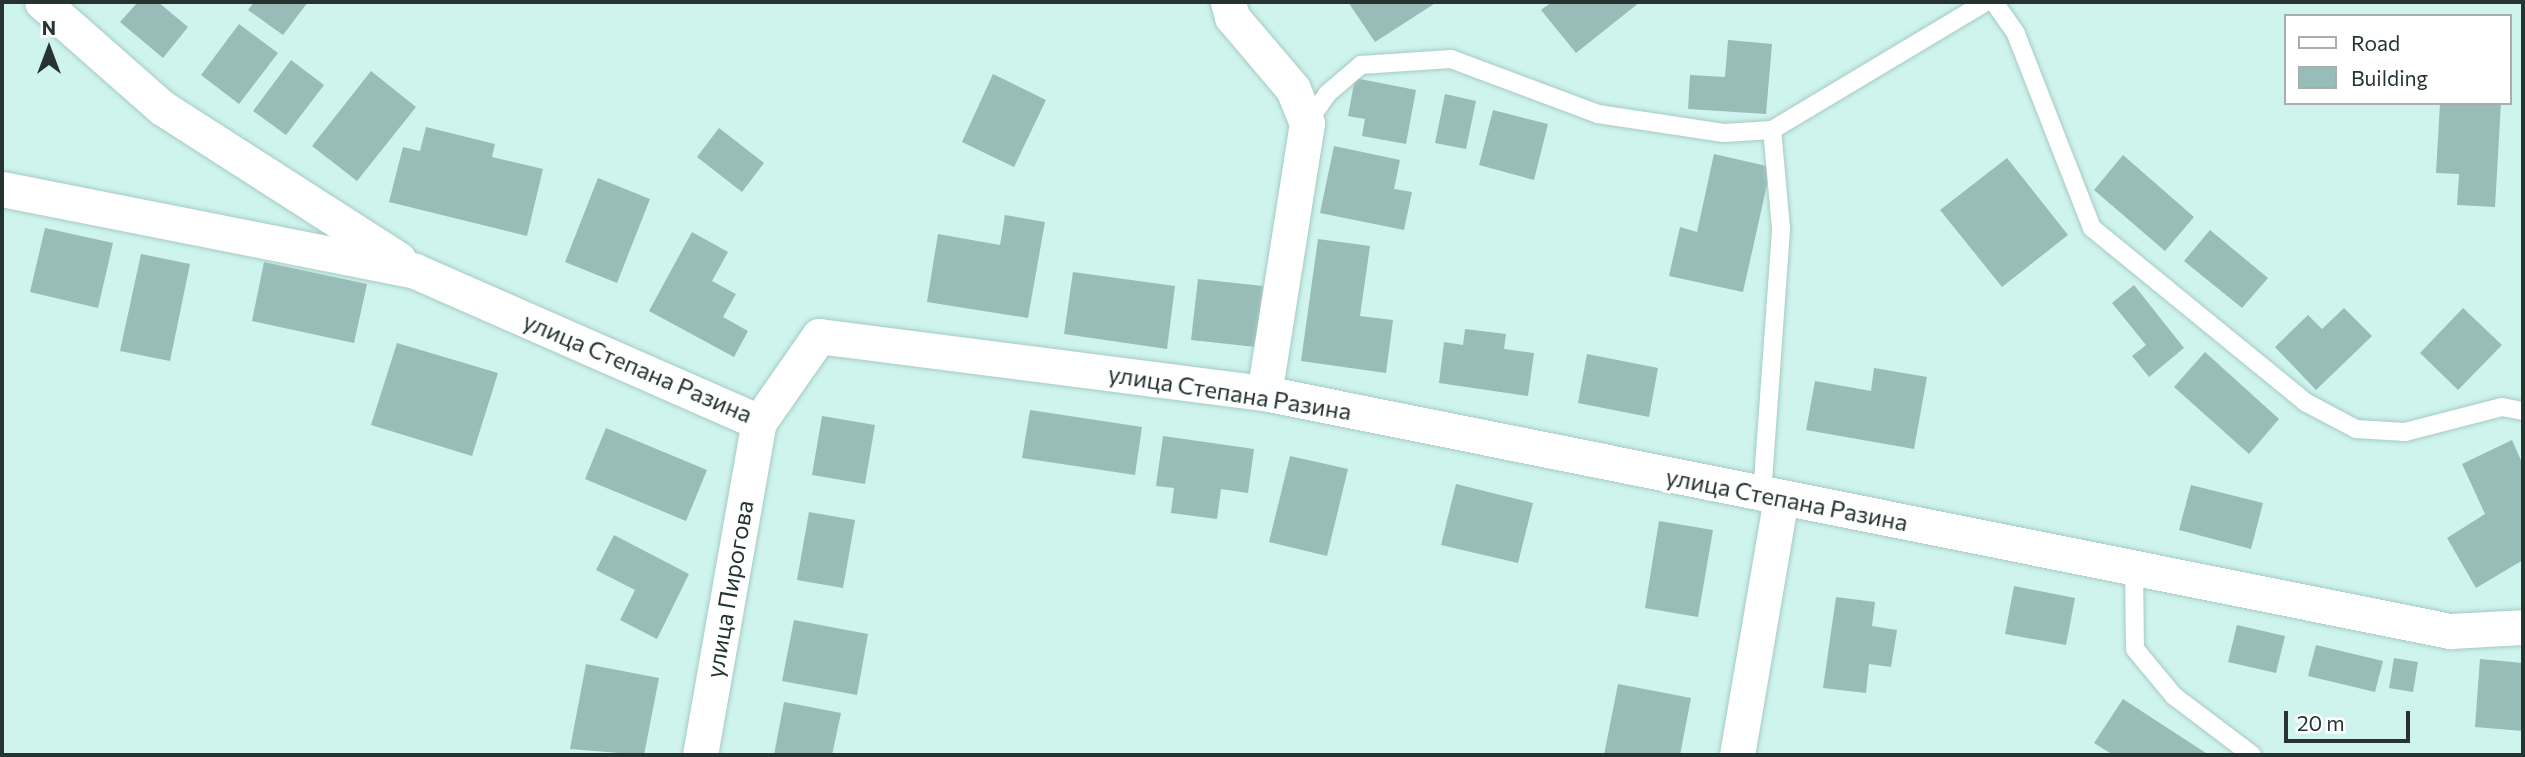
<!DOCTYPE html>
<html>
<head>
<meta charset="utf-8">
<style>
	body { margin:0 }
	#map { position:relative; width:2525px; height:757px; overflow:hidden; background:#cff4ee; font-family:Commissioner,sans-serif }
	div>[style] { position:absolute }
	[style*='--x'] { left:calc(var(--x)*1px); top:calc(var(--y)*1px); width:calc(var(--w)*1px); rotate:calc(var(--a)*1deg) }
	.building>* { inset:0; background:#98bcb7 }
	.roads { filter:drop-shadow(0 0 2px #a6cac5) drop-shadow(0 0 2px #a6cac5) }
	.service>* { height:18px; margin:-9px; padding:0 9px; transform-origin:9px; border-radius:9px; background:#fff }
	.minor>* { height:35px; margin:-17.5px; padding:0 17.5px; transform-origin:17.5px; border-radius:17.5px; background:#fff }
	span { translate:-50% -50%; white-space:nowrap; text-align:center; line-height:1.15; -webkit-text-stroke:6px #fff; paint-order:stroke }
	.street-label { font-size:24px; color:#253331 }
	.frame { position:absolute; inset:0; border:4px solid #253331; pointer-events:none }
	.legend { position:absolute; left:2284px; top:14px; width:228px; height:91px; box-sizing:border-box; background:#fff; border:2px solid #a8adad; margin:0; padding:9px 12px; list-style:none; font-size:21px; color:#253331 }
	.legend li { display:flex; align-items:center; gap:14px; height:35px }
	.legend b { width:35px; border:2px solid #a8adad }
	.north { position:absolute; left:14px; top:14px; width:70px; height:70px; -webkit-text-stroke:5px #fff; paint-order:stroke; rotate:0deg; font-size:19px; font-weight:700; line-height:28px; text-align:center; color:#253331 }
	.north::after { content:''; display:block; margin:auto; width:24px; height:32px; background:#253331; clip-path:polygon(50% 0,100% 100%,50% 72%,0 100%) }
	.scale { position:absolute; left:2284px; top:711px; width:126px; height:32px; box-sizing:border-box; border:4px solid #253331; border-top:0; padding-left:9px; font-size:21px; line-height:24px; white-space:nowrap; color:#253331; -webkit-text-stroke:5px #fff; paint-order:stroke }
</style>
</head>
<body>
<div id="map">
	<div class="building">
		<i style="clip-path:polygon(138px 2px,158px 2px,188px 27px,163px 58px,120px 22px)"></i>
		<i style="clip-path:polygon(254px 2px,308px 2px,283px 35px,248px 10px)"></i>
		<i style="clip-path:polygon(1348px 2px,1437px 2px,1375px 42px)"></i>
		<i style="clip-path:polygon(1552px 2px,1640px 2px,1576px 53px,1541px 10px)"></i>
		<i style="clip-path:polygon(239px 24px,278px 53px,239px 104px,201px 75px)"></i>
		<i style="clip-path:polygon(1728px 40px,1772px 44px,1766px 114px,1688px 109px,1690px 75px,1725px 77px)"></i>
		<i style="clip-path:polygon(291px 60px,324px 85px,286px 135px,253px 111px)"></i>
		<i style="clip-path:polygon(371px 71px,416px 107px,357px 181px,312px 146px)"></i>
		<i style="clip-path:polygon(993px 74px,1046px 100px,1014px 167px,962px 142px)"></i>
		<i style="clip-path:polygon(1355px 78px,1416px 90px,1406px 144px,1362px 136px,1365px 119px,1348px 116px)"></i>
		<i style="clip-path:polygon(1445px 94px,1476px 101px,1466px 149px,1435px 143px)"></i>
		<i style="clip-path:polygon(2440px 103px,2501px 103px,2495px 207px,2457px 205px,2459px 174px,2436px 173px)"></i>
		<i style="clip-path:polygon(1493px 110px,1548px 124px,1534px 180px,1479px 165px)"></i>
		<i style="clip-path:polygon(426px 127px,495px 144px,492px 157px,543px 169px,527px 236px,389px 202px,403px 147px,420px 151px)"></i>
		<i style="clip-path:polygon(719px 128px,764px 163px,742px 192px,697px 157px)"></i>
		<i style="clip-path:polygon(1334px 146px,1400px 160px,1394px 189px,1412px 192px,1404px 230px,1320px 213px)"></i>
		<i style="clip-path:polygon(1714px 154px,1771px 167px,1743px 292px,1669px 276px,1680px 227px,1697px 232px)"></i>
		<i style="clip-path:polygon(2123px 155px,2194px 217px,2165px 251px,2094px 190px)"></i>
		<i style="clip-path:polygon(2007px 158px,2068px 235px,2002px 287px,1940px 210px)"></i>
		<i style="clip-path:polygon(598px 178px,650px 199px,617px 283px,565px 262px)"></i>
		<i style="clip-path:polygon(1005px 215px,1045px 222px,1028px 318px,927px 302px,938px 234px,1000px 245px)"></i>
		<i style="clip-path:polygon(45px 228px,113px 243px,98px 308px,30px 292px)"></i>
		<i style="clip-path:polygon(2210px 230px,2268px 278px,2242px 308px,2184px 261px)"></i>
		<i style="clip-path:polygon(692px 232px,728px 252px,712px 281px,736px 294px,723px 317px,748px 331px,734px 357px,649px 311px)"></i>
		<i style="clip-path:polygon(1318px 239px,1370px 246px,1360px 316px,1393px 320px,1386px 373px,1301px 361px)"></i>
		<i style="clip-path:polygon(141px 254px,190px 264px,170px 361px,120px 351px)"></i>
		<i style="clip-path:polygon(264px 262px,367px 284px,354px 343px,252px 321px)"></i>
		<i style="clip-path:polygon(1073px 272px,1175px 286px,1167px 349px,1064px 334px)"></i>
		<i style="clip-path:polygon(1198px 279px,1263px 286px,1256px 347px,1191px 340px)"></i>
		<i style="clip-path:polygon(2134px 285px,2184px 348px,2149px 377px,2132px 356px,2146px 345px,2112px 303px)"></i>
		<i style="clip-path:polygon(2344px 308px,2372px 336px,2316px 390px,2275px 347px,2308px 315px,2322px 329px)"></i>
		<i style="clip-path:polygon(2463px 308px,2502px 345px,2458px 390px,2420px 353px)"></i>
		<i style="clip-path:polygon(1465px 329px,1506px 334px,1504px 349px,1534px 353px,1528px 396px,1439px 383px,1444px 342px,1463px 345px)"></i>
		<i style="clip-path:polygon(397px 343px,498px 373px,472px 456px,371px 425px)"></i>
		<i style="clip-path:polygon(2205px 352px,2279px 419px,2249px 454px,2174px 387px)"></i>
		<i style="clip-path:polygon(1587px 354px,1658px 368px,1649px 417px,1578px 403px)"></i>
		<i style="clip-path:polygon(1874px 368px,1927px 377px,1914px 449px,1806px 430px,1815px 381px,1871px 391px)"></i>
		<i style="clip-path:polygon(1030px 410px,1142px 427px,1135px 475px,1022px 458px)"></i>
		<i style="clip-path:polygon(822px 416px,875px 425px,865px 484px,812px 475px)"></i>
		<i style="clip-path:polygon(606px 428px,707px 470px,686px 521px,585px 479px)"></i>
		<i style="clip-path:polygon(1163px 436px,1254px 449px,1248px 493px,1221px 489px,1217px 519px,1171px 513px,1174px 488px,1156px 486px)"></i>
		<i style="clip-path:polygon(2512px 440px,2523px 465px,2523px 560px,2476px 588px,2447px 538px,2485px 514px,2462px 464px)"></i>
		<i style="clip-path:polygon(1290px 456px,1348px 469px,1327px 556px,1269px 542px)"></i>
		<i style="clip-path:polygon(1456px 484px,1533px 503px,1518px 563px,1441px 545px)"></i>
		<i style="clip-path:polygon(2191px 485px,2263px 503px,2251px 549px,2179px 530px)"></i>
		<i style="clip-path:polygon(809px 512px,855px 520px,843px 588px,797px 580px)"></i>
		<i style="clip-path:polygon(1659px 521px,1713px 530px,1698px 617px,1645px 608px)"></i>
		<i style="clip-path:polygon(614px 535px,689px 574px,657px 639px,620px 620px,635px 590px,596px 570px)"></i>
		<i style="clip-path:polygon(2014px 586px,2075px 598px,2066px 645px,2005px 634px)"></i>
		<i style="clip-path:polygon(1836px 597px,1875px 602px,1872px 626px,1897px 630px,1891px 667px,1869px 664px,1866px 693px,1823px 688px)"></i>
		<i style="clip-path:polygon(794px 620px,868px 634px,857px 695px,782px 681px)"></i>
		<i style="clip-path:polygon(2237px 625px,2285px 636px,2276px 673px,2228px 662px)"></i>
		<i style="clip-path:polygon(2316px 645px,2383px 661px,2375px 692px,2308px 676px)"></i>
		<i style="clip-path:polygon(2394px 658px,2418px 662px,2413px 692px,2389px 688px)"></i>
		<i style="clip-path:polygon(2480px 659px,2523px 663px,2523px 731px,2475px 727px)"></i>
		<i style="clip-path:polygon(586px 664px,659px 678px,644px 755px,570px 749px)"></i>
		<i style="clip-path:polygon(1618px 684px,1691px 698px,1680px 755px,1604px 755px)"></i>
		<i style="clip-path:polygon(2123px 699px,2209px 755px,2113px 755px,2094px 743px)"></i>
		<i style="clip-path:polygon(784px 702px,841px 713px,832px 755px,774px 755px)"></i>
	</div>
	<div class="roads">
		<div class="service">
			<i style="--x:1994;--y:2;--w:39;--a:55"></i>
			<i style="--x:2016;--y:34;--w:208;--a:68.6"></i>
			<i style="--x:2092;--y:228;--w:275;--a:39.2"></i>
			<i style="--x:2305;--y:402;--w:58;--a:27.9"></i>
			<i style="--x:2356;--y:429;--w:49;--a:3.5"></i>
			<i style="--x:2405;--y:432;--w:100;--a:-14.5"></i>
			<i style="--x:2502;--y:407;--w:21;--a:11"></i>
			<i style="--x:1307;--y:123;--w:35;--a:-55"></i>
			<i style="--x:1327;--y:94;--w:45;--a:-40.5"></i>
			<i style="--x:1361;--y:65;--w:90;--a:-3.8"></i>
			<i style="--x:1451;--y:59;--w:157;--a:20.5"></i>
			<i style="--x:1598;--y:114;--w:127;--a:8.6"></i>
			<i style="--x:1724;--y:133;--w:48;--a:-3.6"></i>
			<i style="--x:1772;--y:130;--w:249;--a:-30.9"></i>
			<i style="--x:1762;--y:495;--w:268;--a:-85.9"></i>
			<i style="--x:1781;--y:228;--w:98;--a:-95.2"></i>
			<i style="--x:2134;--y:568;--w:81;--a:89.3"></i>
			<i style="--x:2135;--y:649;--w:61;--a:50.3"></i>
			<i style="--x:2174;--y:696;--w:98;--a:37.1"></i>
		</div>
		<div class="minor">
			<i style="--x:42;--y:2;--w:159;--a:41.4"></i>
			<i style="--x:161;--y:107;--w:282;--a:32.7"></i>
			<i style="--x:1228;--y:2;--w:16;--a:75"></i>
			<i style="--x:1232;--y:17;--w:94;--a:49.7"></i>
			<i style="--x:1293;--y:89;--w:37;--a:68"></i>
			<i style="--x:1307;--y:123;--w:273;--a:99"></i>
			<i style="--x:2;--y:189;--w:421;--a:11.2"></i>
			<i style="--x:415;--y:271;--w:376;--a:23.7"></i>
			<i style="--x:759;--y:422;--w:105;--a:-55.1"></i>
			<i style="--x:819;--y:336;--w:449;--a:7.3"></i>
			<i style="--x:1264;--y:393;--w:1210;--a:11.35"></i>
			<i style="--x:2450;--y:631;--w:73;--a:-3.1"></i>
			<i style="--x:700;--y:755;--w:338;--a:-80"></i>
			<i style="--x:1737;--y:755;--w:261;--a:-80.3"></i>
		</div>
	</div>
	<div class="street-label">
		<span style="left:638px;top:367px;rotate:23deg">улица Степана Разина</span>
		<span style="left:1230px;top:392px;rotate:9deg">улица Степана Разина</span>
		<span style="left:1787px;top:499px;rotate:11deg">улица Степана Разина</span>
		<span style="left:729px;top:589px;rotate:-80deg">улица Пирогова</span>
	</div>
	<div class="frame"></div>
	<ul class="legend">
	<li><b style="height:9px;background:#fff"></b>Road</li>
	<li><b style="height:19px;background:#98bcb7"></b>Building</li>
	</ul>
	<div class="north">N</div>
	<div class="scale">20 m</div>
</div>
</body>
</html>
